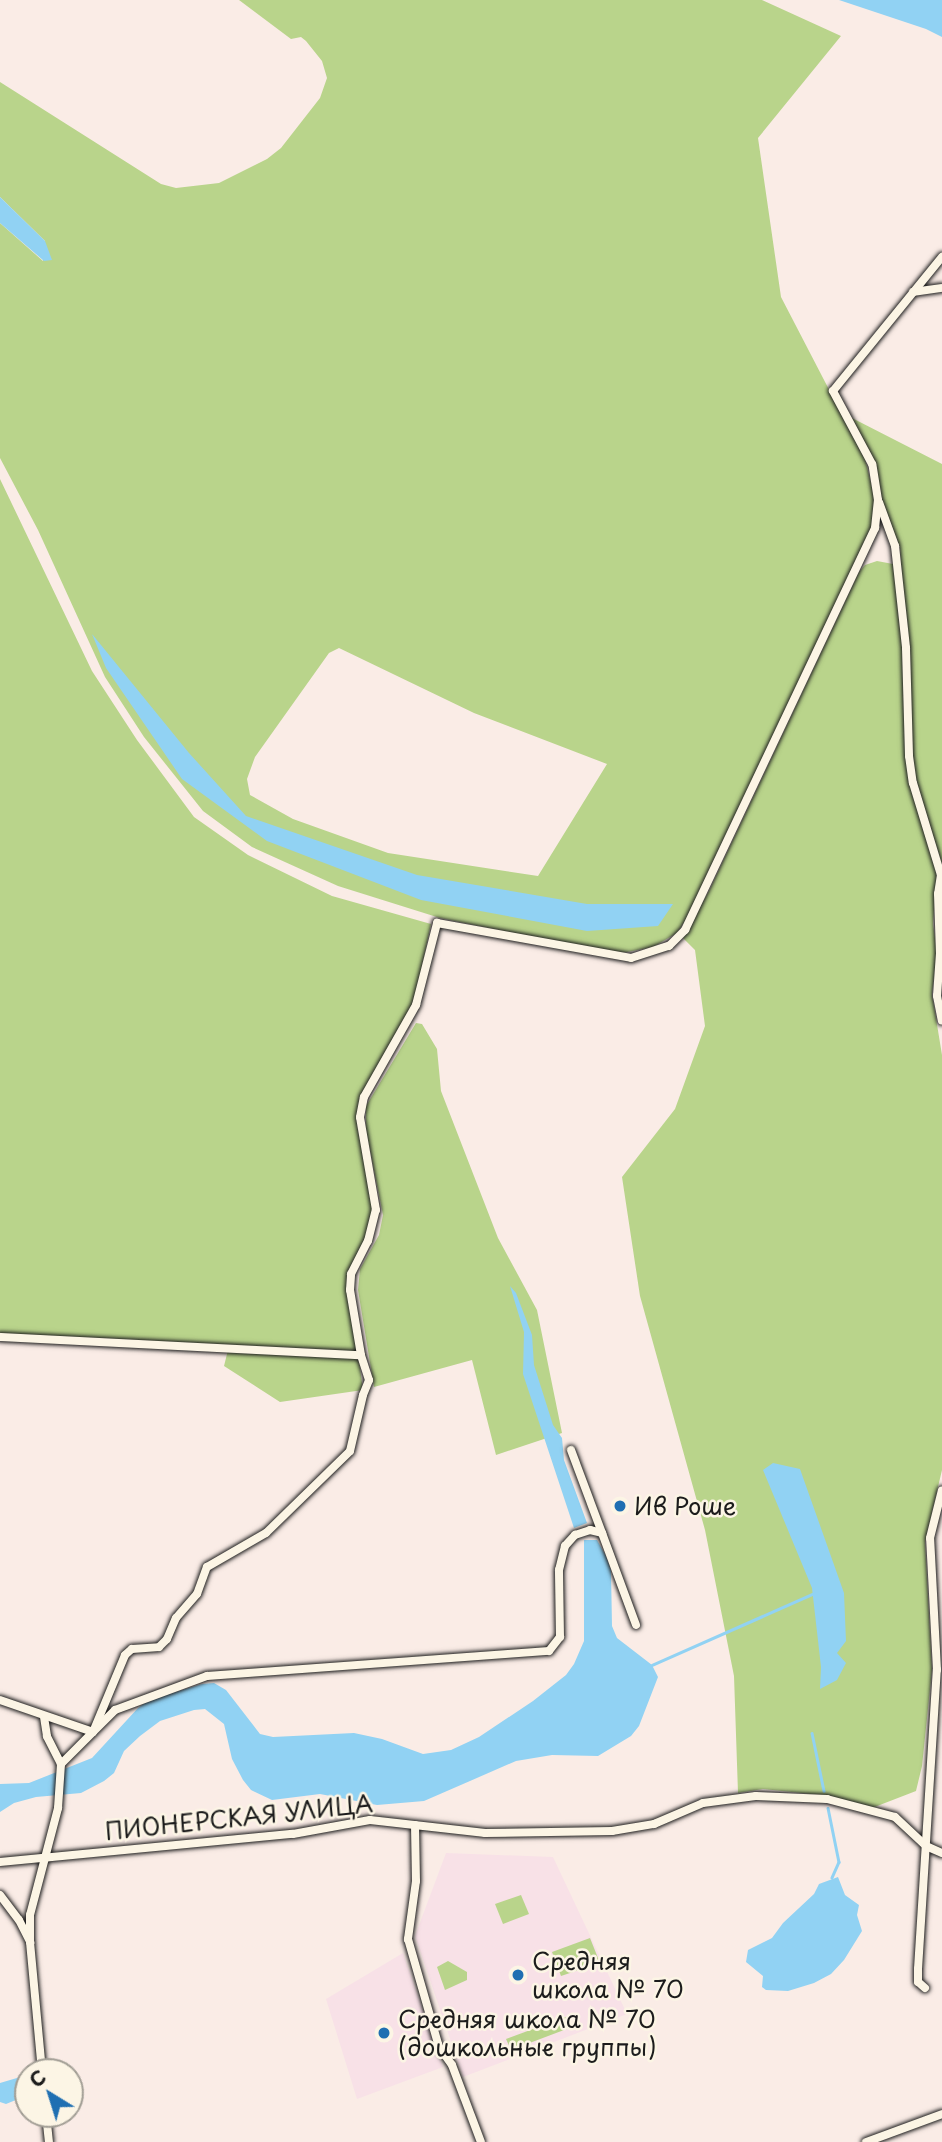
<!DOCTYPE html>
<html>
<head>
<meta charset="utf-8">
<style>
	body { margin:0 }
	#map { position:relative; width:942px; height:2142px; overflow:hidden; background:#faece6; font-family:"Playpen Sans",sans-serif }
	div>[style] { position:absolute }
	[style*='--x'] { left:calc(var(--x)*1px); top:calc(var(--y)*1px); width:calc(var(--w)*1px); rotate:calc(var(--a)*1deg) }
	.built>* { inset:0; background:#f8e1e7 }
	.green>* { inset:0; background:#b9d48b }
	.water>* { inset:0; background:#91d2f3 }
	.stream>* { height:2.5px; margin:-1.25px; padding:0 1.25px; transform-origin:1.25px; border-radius:1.25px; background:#91d2f3 }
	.roads { filter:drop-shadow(0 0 2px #1c1c1c) drop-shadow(0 0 2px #1c1c1c) }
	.minor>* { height:8px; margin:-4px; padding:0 4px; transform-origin:4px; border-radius:4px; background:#fcf5e5 }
	.dots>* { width:19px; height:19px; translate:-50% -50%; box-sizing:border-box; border:4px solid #fcf5e5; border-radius:50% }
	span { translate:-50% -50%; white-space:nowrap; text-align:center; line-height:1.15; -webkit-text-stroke:5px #fcf5e5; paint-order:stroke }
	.poi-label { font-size:24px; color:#1c1c1c }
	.left { translate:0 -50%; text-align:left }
	.street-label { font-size:24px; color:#1c1c1c }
	.north { position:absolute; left:14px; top:2058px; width:70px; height:70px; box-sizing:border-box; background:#fcf5e5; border:2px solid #a29e95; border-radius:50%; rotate:322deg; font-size:19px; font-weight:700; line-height:28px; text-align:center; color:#1c1c1c }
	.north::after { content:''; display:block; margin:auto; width:24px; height:32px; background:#1f6fb2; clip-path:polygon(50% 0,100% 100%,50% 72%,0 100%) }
</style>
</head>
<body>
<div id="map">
	<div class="built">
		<i style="clip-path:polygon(446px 1853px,553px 1857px,627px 2014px,463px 2077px,415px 1936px)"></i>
		<i style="clip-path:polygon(403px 1953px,443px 2067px,357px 2099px,326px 1999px)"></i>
	</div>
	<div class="green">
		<i style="clip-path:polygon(evenodd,239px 0,762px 0,841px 36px,758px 138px,781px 297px,865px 459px,875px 499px,872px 527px,686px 919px,677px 933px,653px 947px,617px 954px,440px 918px,338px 886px,252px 847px,203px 811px,144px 737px,105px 677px,38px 530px,0 458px,0 223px,43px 261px,45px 241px,0 197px,0 82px,161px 184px,176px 188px,219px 183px,267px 159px,281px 148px,320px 98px,327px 78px,322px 61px,306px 41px,301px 37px,291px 39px,239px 0,339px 648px,474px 713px,607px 764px,538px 876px,388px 853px,293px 819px,250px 795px,247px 779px,255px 757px,329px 653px,339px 648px)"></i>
		<i style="clip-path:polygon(852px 418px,942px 464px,942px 864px,916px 782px,912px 755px,900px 547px,880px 499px,875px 464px)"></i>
		<i style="clip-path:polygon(0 479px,92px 671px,137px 740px,194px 817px,248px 855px,332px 896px,431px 924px,414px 1003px,358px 1105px,357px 1125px,375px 1212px,371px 1229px,347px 1274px,363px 1390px,280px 1402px,224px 1366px,228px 1350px,0 1336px)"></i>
		<i style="clip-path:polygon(877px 561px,893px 564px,902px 646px,906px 754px,937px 868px,933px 924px,937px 952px,932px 994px,942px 1055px,942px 1470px,925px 1542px,932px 1670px,922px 1766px,916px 1791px,872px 1808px,830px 1796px,763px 1789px,738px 1793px,734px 1676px,705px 1530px,640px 1296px,622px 1177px,675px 1109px,705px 1026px,695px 950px,683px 938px,709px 891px,859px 572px,865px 565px)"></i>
		<i style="clip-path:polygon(416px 1023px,422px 1024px,437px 1049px,441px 1091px,498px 1238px,537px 1310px,562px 1433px,496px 1455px,472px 1360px,374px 1387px,358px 1290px,360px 1269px,379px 1235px,383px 1215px,366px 1130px,366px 1106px)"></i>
		<i style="clip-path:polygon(521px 1895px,529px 1914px,503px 1924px,495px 1904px)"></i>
		<i style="clip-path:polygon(590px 1938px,600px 1963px,561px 1976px,552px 1952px)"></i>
		<i style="clip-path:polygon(448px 1961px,467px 1972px,467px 1980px,445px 1990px,437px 1967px)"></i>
		<i style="clip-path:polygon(568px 2016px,572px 2027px,511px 2050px,506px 2039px)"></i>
	</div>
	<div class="water">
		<i style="clip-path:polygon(839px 0,942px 0,942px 37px,926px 29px)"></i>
		<i style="clip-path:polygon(0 197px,45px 241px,52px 260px,44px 261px,0 223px)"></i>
		<i style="clip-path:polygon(92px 634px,189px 753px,246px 816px,417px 875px,587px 904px,673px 904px,658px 926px,587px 931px,421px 900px,267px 841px,182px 779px,106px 668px)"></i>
		<i style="clip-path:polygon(510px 1286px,516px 1293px,532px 1335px,534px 1365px,553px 1425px,562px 1438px,564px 1460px,587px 1523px,574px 1528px,523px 1374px,524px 1332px)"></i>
		<i style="clip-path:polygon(773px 1463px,800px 1469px,844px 1593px,846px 1641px,837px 1653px,846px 1663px,837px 1680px,820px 1689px,821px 1667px,812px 1588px,763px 1470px)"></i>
		<i style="clip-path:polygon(584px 1540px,597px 1540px,607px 1558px,611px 1571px,612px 1626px,617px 1638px,652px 1665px,658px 1677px,639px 1726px,631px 1736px,598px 1756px,552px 1755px,516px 1761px,424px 1801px,377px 1805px,320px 1794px,272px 1800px,251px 1790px,243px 1780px,232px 1759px,224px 1724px,205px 1709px,194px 1710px,160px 1721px,140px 1736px,124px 1751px,114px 1773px,104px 1781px,81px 1793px,36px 1797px,14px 1803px,0 1812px,0 1784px,29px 1783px,92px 1758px,138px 1708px,149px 1700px,202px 1684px,214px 1683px,226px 1690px,260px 1734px,273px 1737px,354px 1733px,382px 1739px,423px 1754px,451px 1750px,479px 1737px,533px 1701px,566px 1675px,574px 1664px,584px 1641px)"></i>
		<i style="clip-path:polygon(838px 1877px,845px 1895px,859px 1905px,857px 1915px,862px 1931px,844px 1960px,831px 1974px,814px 1983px,788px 1991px,766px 1990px,762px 1987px,763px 1976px,746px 1962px,748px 1950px,772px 1938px,783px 1923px,814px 1894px,819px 1884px)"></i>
		<i style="clip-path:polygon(27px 2075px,28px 2095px,6px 2104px,0 2102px,0 2083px)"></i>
	</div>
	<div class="stream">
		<i style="--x:652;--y:1665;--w:175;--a:-23.9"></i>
		<i style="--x:812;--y:1733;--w:59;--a:78.3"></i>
		<i style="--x:828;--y:1808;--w:55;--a:78.5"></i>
		<i style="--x:839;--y:1862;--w:17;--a:114"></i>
	</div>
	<div class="roads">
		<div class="minor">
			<i style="--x:913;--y:292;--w:29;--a:-8"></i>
			<i style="--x:879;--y:502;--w:47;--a:70"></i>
			<i style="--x:895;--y:546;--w:103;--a:83.8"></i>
			<i style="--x:906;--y:648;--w:108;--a:88.4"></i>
			<i style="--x:909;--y:756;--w:27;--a:82"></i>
			<i style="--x:913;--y:783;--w:96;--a:73.1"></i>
			<i style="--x:941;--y:875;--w:19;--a:99"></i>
			<i style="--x:938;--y:894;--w:59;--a:88.1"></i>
			<i style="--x:940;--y:953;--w:43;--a:94"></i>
			<i style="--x:937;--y:996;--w:25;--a:79"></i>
			<i style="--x:0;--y:1337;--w:361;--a:2.9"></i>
			<i style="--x:571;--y:1450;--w:89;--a:69.5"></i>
			<i style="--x:0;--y:1700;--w:98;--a:19"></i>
			<i style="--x:93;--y:1732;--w:31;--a:-45"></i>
			<i style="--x:115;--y:1710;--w:98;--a:-20.3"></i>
			<i style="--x:207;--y:1676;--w:343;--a:-4.2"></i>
			<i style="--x:549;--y:1651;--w:18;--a:-52"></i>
			<i style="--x:560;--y:1637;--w:67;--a:-90.9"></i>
			<i style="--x:559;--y:1570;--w:25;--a:-76"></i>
			<i style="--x:565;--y:1546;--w:15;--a:-48"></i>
			<i style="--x:575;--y:1535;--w:16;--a:-18"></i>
			<i style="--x:590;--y:1530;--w:12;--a:14"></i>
			<i style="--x:602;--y:1533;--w:98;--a:69.7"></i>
			<i style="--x:61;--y:1764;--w:45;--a:-45"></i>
			<i style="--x:93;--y:1732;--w:83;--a:-67.4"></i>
			<i style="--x:125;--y:1655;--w:9;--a:-41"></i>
			<i style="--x:132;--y:1649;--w:27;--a:-4"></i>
			<i style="--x:159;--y:1647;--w:11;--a:-45"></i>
			<i style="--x:167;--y:1639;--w:23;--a:-67"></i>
			<i style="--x:176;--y:1618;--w:32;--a:-49"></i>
			<i style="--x:197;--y:1594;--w:29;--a:-70"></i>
			<i style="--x:207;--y:1567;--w:68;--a:-30"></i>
			<i style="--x:266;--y:1533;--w:117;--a:-44.3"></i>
			<i style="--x:350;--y:1451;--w:57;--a:-76.9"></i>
			<i style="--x:363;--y:1395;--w:16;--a:-68"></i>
			<i style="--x:369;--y:1380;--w:26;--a:-108"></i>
			<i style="--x:361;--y:1355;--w:66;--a:-99.6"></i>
			<i style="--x:350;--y:1290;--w:16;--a:-86"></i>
			<i style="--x:351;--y:1274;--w:37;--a:-63"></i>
			<i style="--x:368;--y:1241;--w:32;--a:-76"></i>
			<i style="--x:376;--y:1210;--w:94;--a:-99.8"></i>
			<i style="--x:360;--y:1117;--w:20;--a:-79"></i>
			<i style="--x:364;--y:1097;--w:106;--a:-60.5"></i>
			<i style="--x:416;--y:1005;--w:85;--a:-75.6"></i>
			<i style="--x:437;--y:923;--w:197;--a:10.2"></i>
			<i style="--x:631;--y:958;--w:40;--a:-18"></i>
			<i style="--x:669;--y:946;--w:23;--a:-45"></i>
			<i style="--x:685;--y:930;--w:445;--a:-64.7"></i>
			<i style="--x:875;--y:528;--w:28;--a:-84"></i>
			<i style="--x:878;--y:500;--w:36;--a:-99"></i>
			<i style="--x:872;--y:464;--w:83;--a:-118.1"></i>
			<i style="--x:833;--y:391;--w:173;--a:-50.9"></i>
			<i style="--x:415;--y:1825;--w:56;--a:89"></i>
			<i style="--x:416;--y:1881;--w:59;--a:97.9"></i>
			<i style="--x:408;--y:1939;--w:112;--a:74"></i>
			<i style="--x:439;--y:2047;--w:22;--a:54"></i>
			<i style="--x:452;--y:2065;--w:82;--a:69.4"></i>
			<i style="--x:0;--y:1862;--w:294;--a:-5.5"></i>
			<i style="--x:293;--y:1834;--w:78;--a:-10.3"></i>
			<i style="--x:370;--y:1820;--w:116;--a:6.4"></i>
			<i style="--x:485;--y:1833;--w:127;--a:-0.9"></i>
			<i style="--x:612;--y:1831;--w:43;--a:-9.5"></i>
			<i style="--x:654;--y:1824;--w:53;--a:-23.2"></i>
			<i style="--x:703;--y:1803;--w:53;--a:-7.5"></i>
			<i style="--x:756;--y:1796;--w:71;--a:2.4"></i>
			<i style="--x:827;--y:1799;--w:70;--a:14.8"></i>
			<i style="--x:895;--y:1817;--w:42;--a:43.1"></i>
			<i style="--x:926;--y:1846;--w:17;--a:24"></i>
			<i style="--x:0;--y:1895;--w:31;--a:53"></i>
			<i style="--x:19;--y:1920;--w:25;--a:63"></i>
			<i style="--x:30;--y:1942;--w:131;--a:84.7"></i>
			<i style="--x:30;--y:1942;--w:27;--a:-90"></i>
			<i style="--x:30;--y:1915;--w:111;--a:-75.3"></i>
			<i style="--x:58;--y:1808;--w:44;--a:-86.1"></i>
			<i style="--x:61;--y:1764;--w:31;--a:-117"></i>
			<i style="--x:47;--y:1736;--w:19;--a:-99"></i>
			<i style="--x:925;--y:1988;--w:9;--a:-139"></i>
			<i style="--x:918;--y:1982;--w:13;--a:-90"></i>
			<i style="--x:918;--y:1969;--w:300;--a:-86.4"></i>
			<i style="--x:937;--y:1670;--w:132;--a:-93"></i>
			<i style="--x:930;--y:1538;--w:49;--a:-76"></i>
			<i style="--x:46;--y:2114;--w:28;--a:84"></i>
			<i style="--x:866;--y:2142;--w:81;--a:-20.2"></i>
		</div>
	</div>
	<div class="dots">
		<i style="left:620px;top:1506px;background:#1f6fb2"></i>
		<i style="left:518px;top:1975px;background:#1f6fb2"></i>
		<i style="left:384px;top:2033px;background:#1f6fb2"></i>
	</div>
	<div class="poi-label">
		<span class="left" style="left:634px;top:1506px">Ив Роше</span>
		<span class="left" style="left:532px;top:1975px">Средняя<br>школа № 70</span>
		<span class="left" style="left:398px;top:2033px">Средняя школа № 70<br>(дошкольные группы)</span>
	</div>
	<div class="street-label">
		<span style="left:239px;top:1817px;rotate:-6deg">ПИОНЕРСКАЯ УЛИЦА</span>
	</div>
	<div class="north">С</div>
</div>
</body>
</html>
